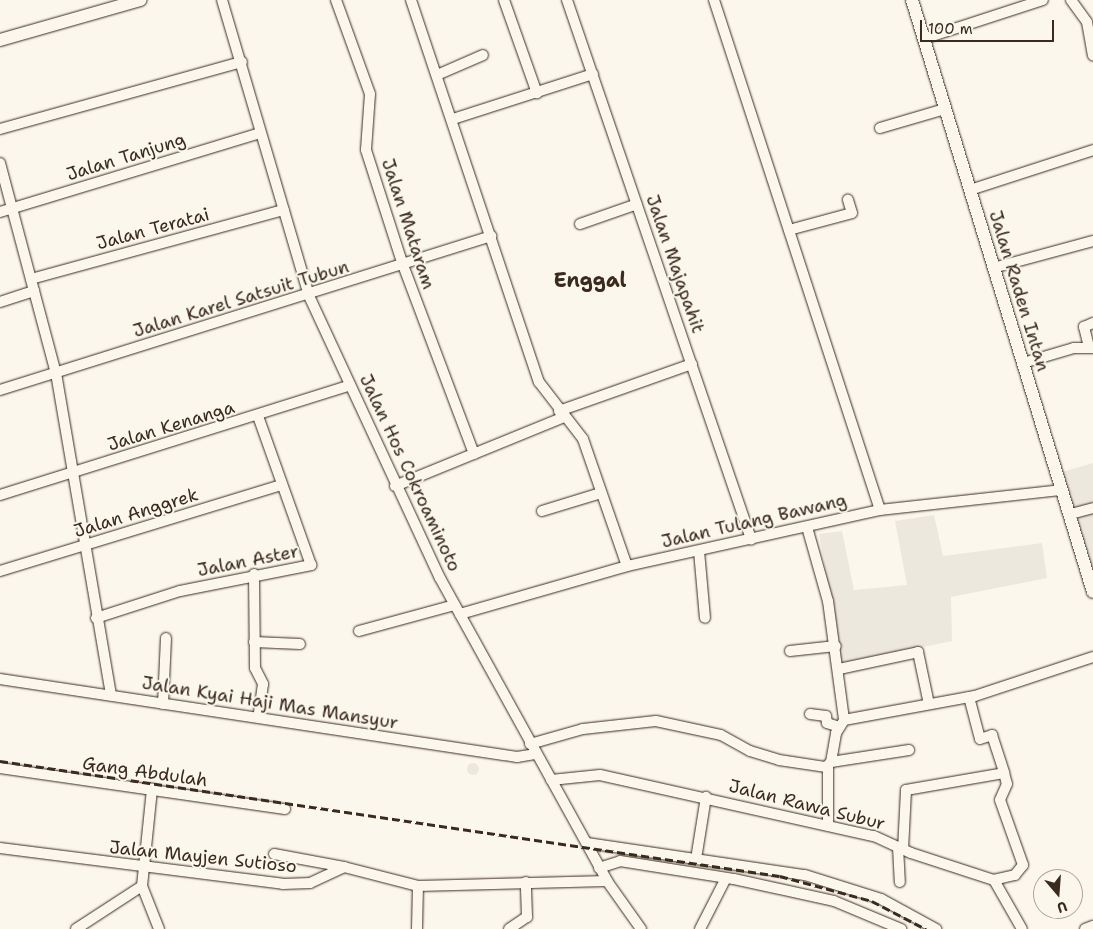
<!DOCTYPE html>
<html>
<head>
<meta charset="utf-8">
<style>
	body { margin:0 }
	#map { position:relative; width:1093px; height:929px; overflow:hidden; background:#fbf7ec; font-family:"Shantell Sans",sans-serif }
	div>[style] { position:absolute }
	[style*='--x'] { left:calc(var(--x)*1px); top:calc(var(--y)*1px); width:calc(var(--w)*1px); rotate:calc(var(--a)*1deg) }
	.built>* { inset:0; background:#ede8dd }
	.round { border-radius:50% }
	.roads { filter:drop-shadow(0 0 1px #3b2a1e) drop-shadow(0 0 1px #3b2a1e) }
	.minor>* { height:10px; margin:-5px; padding:0 5px; transform-origin:5px; border-radius:5px; background:#fbf7ec }
	.major>* { height:12px; margin:-6px; padding:0 6px; transform-origin:6px; border-radius:6px; background:#fbf7ec }
	.rail>* { height:2.5px; margin-top:-1.25px; transform-origin:0; background:repeating-linear-gradient(90deg,#3b2a1e 0 8px,transparent 0 12px) }
	span { translate:-50% -50%; white-space:nowrap; text-align:center; line-height:1.15; -webkit-text-stroke:4px #fbf7ec; paint-order:stroke }
	.street-label { font-size:18px; color:#3b2a1e }
	.quarter-label { font-size:20px; color:#3b2a1e; font-weight:700 }
	.north { position:absolute; left:1033px; top:869px; width:50px; height:50px; box-sizing:border-box; background:#fbf7ec; border:1px solid #aea59a; border-radius:50%; rotate:162deg; font-size:14px; font-weight:700; line-height:20px; text-align:center; color:#3b2a1e }
	.north::after { content:''; display:block; margin:auto; width:18px; height:22px; background:#3b2a1e; clip-path:polygon(50% 0,100% 100%,50% 72%,0 100%) }
	.scale { position:absolute; left:920px; top:20px; width:134px; height:22px; box-sizing:border-box; border:2px solid #3b2a1e; border-top:0; padding-left:6px; font-size:15px; line-height:18px; white-space:nowrap; color:#3b2a1e; -webkit-text-stroke:4px #fbf7ec; paint-order:stroke }
</style>
</head>
<body>
<div id="map">
	<div class="built">
		<i style="clip-path:polygon(1093px 463px,1093px 576px,1062px 472px)"></i>
		<i style="clip-path:polygon(934px 515px,943px 556px,1042px 543px,1047px 578px,951px 597px,952px 641px,842px 664px,819px 534px,842px 531px,854px 590px,907px 585px,895px 521px)"></i>
		<i class="round" style="left:467px;top:763px;width:12px;height:12px"></i>
	</div>
	<div class="roads">
		<div class="minor">
			<i style="--x:222;--y:0;--w:309;--a:73.6"></i>
			<i style="--x:309;--y:296;--w:311;--a:65.1"></i>
			<i style="--x:440;--y:578;--w:346;--a:61.1"></i>
			<i style="--x:607;--y:881;--w:59;--a:54.7"></i>
			<i style="--x:336;--y:0;--w:100;--a:70.1"></i>
			<i style="--x:370;--y:94;--w:56;--a:94.1"></i>
			<i style="--x:366;--y:150;--w:121;--a:72.2"></i>
			<i style="--x:403;--y:265;--w:202;--a:69.4"></i>
			<i style="--x:411;--y:0;--w:403;--a:71.5"></i>
			<i style="--x:539;--y:382;--w:72;--a:52.3"></i>
			<i style="--x:583;--y:439;--w:134;--a:70.9"></i>
			<i style="--x:504;--y:0;--w:99;--a:70.5"></i>
			<i style="--x:567;--y:0;--w:570;--a:71.15"></i>
			<i style="--x:714;--y:0;--w:536;--a:71.97"></i>
			<i style="--x:1071;--y:0;--w:27;--a:54"></i>
			<i style="--x:1087;--y:22;--w:34;--a:80"></i>
			<i style="--x:923;--y:39;--w:126;--a:-18"></i>
			<i style="--x:437;--y:75;--w:50;--a:-23.5"></i>
			<i style="--x:453;--y:119;--w:147;--a:-17.8"></i>
			<i style="--x:880;--y:128;--w:68;--a:-16.3"></i>
			<i style="--x:0;--y:129;--w:251;--a:-15.5"></i>
			<i style="--x:0;--y:163;--w:217;--a:75.1"></i>
			<i style="--x:56;--y:373;--w:327;--a:80.3"></i>
			<i style="--x:970;--y:190;--w:129;--a:-18"></i>
			<i style="--x:0;--y:212;--w:272;--a:-16.9"></i>
			<i style="--x:580;--y:224;--w:60;--a:-19.3"></i>
			<i style="--x:789;--y:230;--w:65;--a:-15.1"></i>
			<i style="--x:852;--y:213;--w:14;--a:-107"></i>
			<i style="--x:993;--y:268;--w:104;--a:-15.1"></i>
			<i style="--x:31;--y:279;--w:262;--a:-15.3"></i>
			<i style="--x:0;--y:302;--w:36;--a:-18"></i>
			<i style="--x:1089;--y:347;--w:21;--a:-104"></i>
			<i style="--x:1084;--y:327;--w:10;--a:-24"></i>
			<i style="--x:1023;--y:363;--w:53;--a:-16.4"></i>
			<i style="--x:1074;--y:348;--w:19;--a:0"></i>
			<i style="--x:0;--y:390;--w:515;--a:-17.41"></i>
			<i style="--x:559;--y:411;--w:141;--a:-19.5"></i>
			<i style="--x:395;--y:486;--w:183;--a:-22.2"></i>
			<i style="--x:0;--y:495;--w:367;--a:-17.4"></i>
			<i style="--x:542;--y:511;--w:62;--a:-17"></i>
			<i style="--x:1071;--y:514;--w:23;--a:-15"></i>
			<i style="--x:807;--y:527;--w:77;--a:74.2"></i>
			<i style="--x:828;--y:601;--w:120;--a:82.3"></i>
			<i style="--x:699;--y:551;--w:67;--a:84.9"></i>
			<i style="--x:0;--y:571;--w:295;--a:-17"></i>
			<i style="--x:254;--y:574;--w:94;--a:89.4"></i>
			<i style="--x:255;--y:668;--w:18;--a:63"></i>
			<i style="--x:263;--y:684;--w:34;--a:98"></i>
			<i style="--x:460;--y:614;--w:174;--a:-16"></i>
			<i style="--x:627;--y:566;--w:259;--a:-12.5"></i>
			<i style="--x:880;--y:510;--w:183;--a:-6.3"></i>
			<i style="--x:96;--y:618;--w:88;--a:-17.8"></i>
			<i style="--x:180;--y:591;--w:134;--a:-11.2"></i>
			<i style="--x:311;--y:565;--w:158;--a:-109.6"></i>
			<i style="--x:359;--y:631;--w:99;--a:-15.2"></i>
			<i style="--x:254;--y:642;--w:46;--a:2.5"></i>
			<i style="--x:790;--y:651;--w:46;--a:-6.2"></i>
			<i style="--x:839;--y:669;--w:81;--a:-12.1"></i>
			<i style="--x:918;--y:652;--w:53;--a:78.1"></i>
			<i style="--x:0;--y:679;--w:523;--a:8.58"></i>
			<i style="--x:517;--y:757;--w:18;--a:-9"></i>
			<i style="--x:969;--y:697;--w:43;--a:75.3"></i>
			<i style="--x:980;--y:739;--w:13;--a:-18"></i>
			<i style="--x:992;--y:735;--w:40;--a:72"></i>
			<i style="--x:1004;--y:773;--w:11;--a:75"></i>
			<i style="--x:1007;--y:784;--w:17;--a:114"></i>
			<i style="--x:1000;--y:800;--w:69;--a:70.5"></i>
			<i style="--x:1023;--y:865;--w:13;--a:129"></i>
			<i style="--x:1015;--y:875;--w:22;--a:167"></i>
			<i style="--x:163;--y:704;--w:66;--a:-87.4"></i>
			<i style="--x:810;--y:714;--w:16;--a:7"></i>
			<i style="--x:826;--y:716;--w:7;--a:82"></i>
			<i style="--x:827;--y:723;--w:13;--a:18"></i>
			<i style="--x:844;--y:720;--w:133;--a:-10.4"></i>
			<i style="--x:975;--y:696;--w:124;--a:-18.3"></i>
			<i style="--x:530;--y:744;--w:55;--a:-15.8"></i>
			<i style="--x:583;--y:729;--w:73;--a:-6.3"></i>
			<i style="--x:656;--y:721;--w:66;--a:12.2"></i>
			<i style="--x:721;--y:735;--w:33;--a:29"></i>
			<i style="--x:750;--y:751;--w:30;--a:17"></i>
			<i style="--x:779;--y:760;--w:48;--a:8.5"></i>
			<i style="--x:826;--y:767;--w:7;--a:-45"></i>
			<i style="--x:831;--y:762;--w:79;--a:-8.7"></i>
			<i style="--x:831;--y:762;--w:29;--a:-80"></i>
			<i style="--x:836;--y:733;--w:15;--a:-58"></i>
			<i style="--x:0;--y:768;--w:288;--a:8.2"></i>
			<i style="--x:551;--y:780;--w:49;--a:-5.8"></i>
			<i style="--x:600;--y:775;--w:281;--a:12.6"></i>
			<i style="--x:874;--y:836;--w:41;--a:24.7"></i>
			<i style="--x:911;--y:853;--w:87;--a:18"></i>
			<i style="--x:994;--y:880;--w:56;--a:60.3"></i>
			<i style="--x:828;--y:826;--w:59;--a:-90"></i>
			<i style="--x:587;--y:843;--w:220;--a:8.4"></i>
			<i style="--x:805;--y:875;--w:80;--a:17.5"></i>
			<i style="--x:881;--y:899;--w:63;--a:28.6"></i>
			<i style="--x:898;--y:847;--w:35;--a:87"></i>
			<i style="--x:0;--y:848;--w:285;--a:7.2"></i>
			<i style="--x:283;--y:884;--w:27;--a:-2"></i>
			<i style="--x:310;--y:883;--w:38;--a:-25"></i>
			<i style="--x:344;--y:867;--w:76;--a:14.4"></i>
			<i style="--x:418;--y:886;--w:189;--a:-1.5"></i>
			<i style="--x:903;--y:850;--w:60;--a:-87.1"></i>
			<i style="--x:906;--y:790;--w:99;--a:-9.8"></i>
			<i style="--x:697;--y:853;--w:57;--a:-80.9"></i>
			<i style="--x:274;--y:854;--w:71;--a:10.5"></i>
			<i style="--x:599;--y:868;--w:22;--a:-18"></i>
			<i style="--x:620;--y:861;--w:115;--a:9"></i>
			<i style="--x:734;--y:879;--w:102;--a:12.4"></i>
			<i style="--x:834;--y:901;--w:73;--a:22.7"></i>
			<i style="--x:142;--y:886;--w:46;--a:68.4"></i>
			<i style="--x:76;--y:929;--w:79;--a:-33.1"></i>
			<i style="--x:142;--y:886;--w:98;--a:-84.1"></i>
			<i style="--x:417;--y:929;--w:43;--a:-88.7"></i>
			<i style="--x:509;--y:929;--w:22;--a:-34"></i>
			<i style="--x:527;--y:917;--w:35;--a:-92"></i>
			<i style="--x:700;--y:929;--w:57;--a:-63"></i>
			<i style="--x:1085;--y:929;--w:9;--a:-21"></i>
		</div>
		<div class="major">
			<i style="--x:912;--y:0;--w:619;--a:73"></i>
			<i style="--x:0;--y:40;--w:146;--a:-15.9"></i>
		</div>
	</div>
	<div class="rail">
		<i style="--x:0;--y:761;--w:788;--a:8.39"></i>
		<i style="--x:780;--y:876;--w:95;--a:15.2"></i>
		<i style="--x:872;--y:901;--w:61;--a:27.4"></i>
	</div>
	<div class="street-label">
		<span style="left:126px;top:157px;rotate:-17deg">Jalan Tanjung</span>
		<span style="left:408px;top:224px;rotate:72deg">Jalan Mataram</span>
		<span style="left:153px;top:229px;rotate:-15deg">Jalan Teratai</span>
		<span style="left:675px;top:264px;rotate:71deg">Jalan Majapahit</span>
		<span style="left:1019px;top:291px;rotate:73deg">Jalan Raden Intan</span>
		<span style="left:241px;top:299px;rotate:-17deg">Jalan Karel Satsuit Tubun</span>
		<span style="left:171px;top:426px;rotate:-17deg">Jalan Kenanga</span>
		<span style="left:410px;top:473px;rotate:65deg">Jalan Hos Cokroaminoto</span>
		<span style="left:136px;top:513px;rotate:-17deg">Jalan Anggrek</span>
		<span style="left:754px;top:521px;rotate:-13deg">Jalan Tulang Bawang</span>
		<span style="left:248px;top:561px;rotate:-11deg">Jalan Aster</span>
		<span style="left:270px;top:703px;rotate:9deg">Jalan Kyai Haji Mas Mansyur</span>
		<span style="left:145px;top:772px;rotate:8deg">Gang Abdulah</span>
		<span style="left:807px;top:805px;rotate:14deg">Jalan Rawa Subur</span>
		<span style="left:203px;top:857px;rotate:6deg">Jalan Mayjen Sutioso</span>
	</div>
	<div class="quarter-label">
		<span style="left:590px;top:280px">Enggal</span>
	</div>
	<div class="north">U</div>
	<div class="scale">100 m</div>
</div>
</body>
</html>
